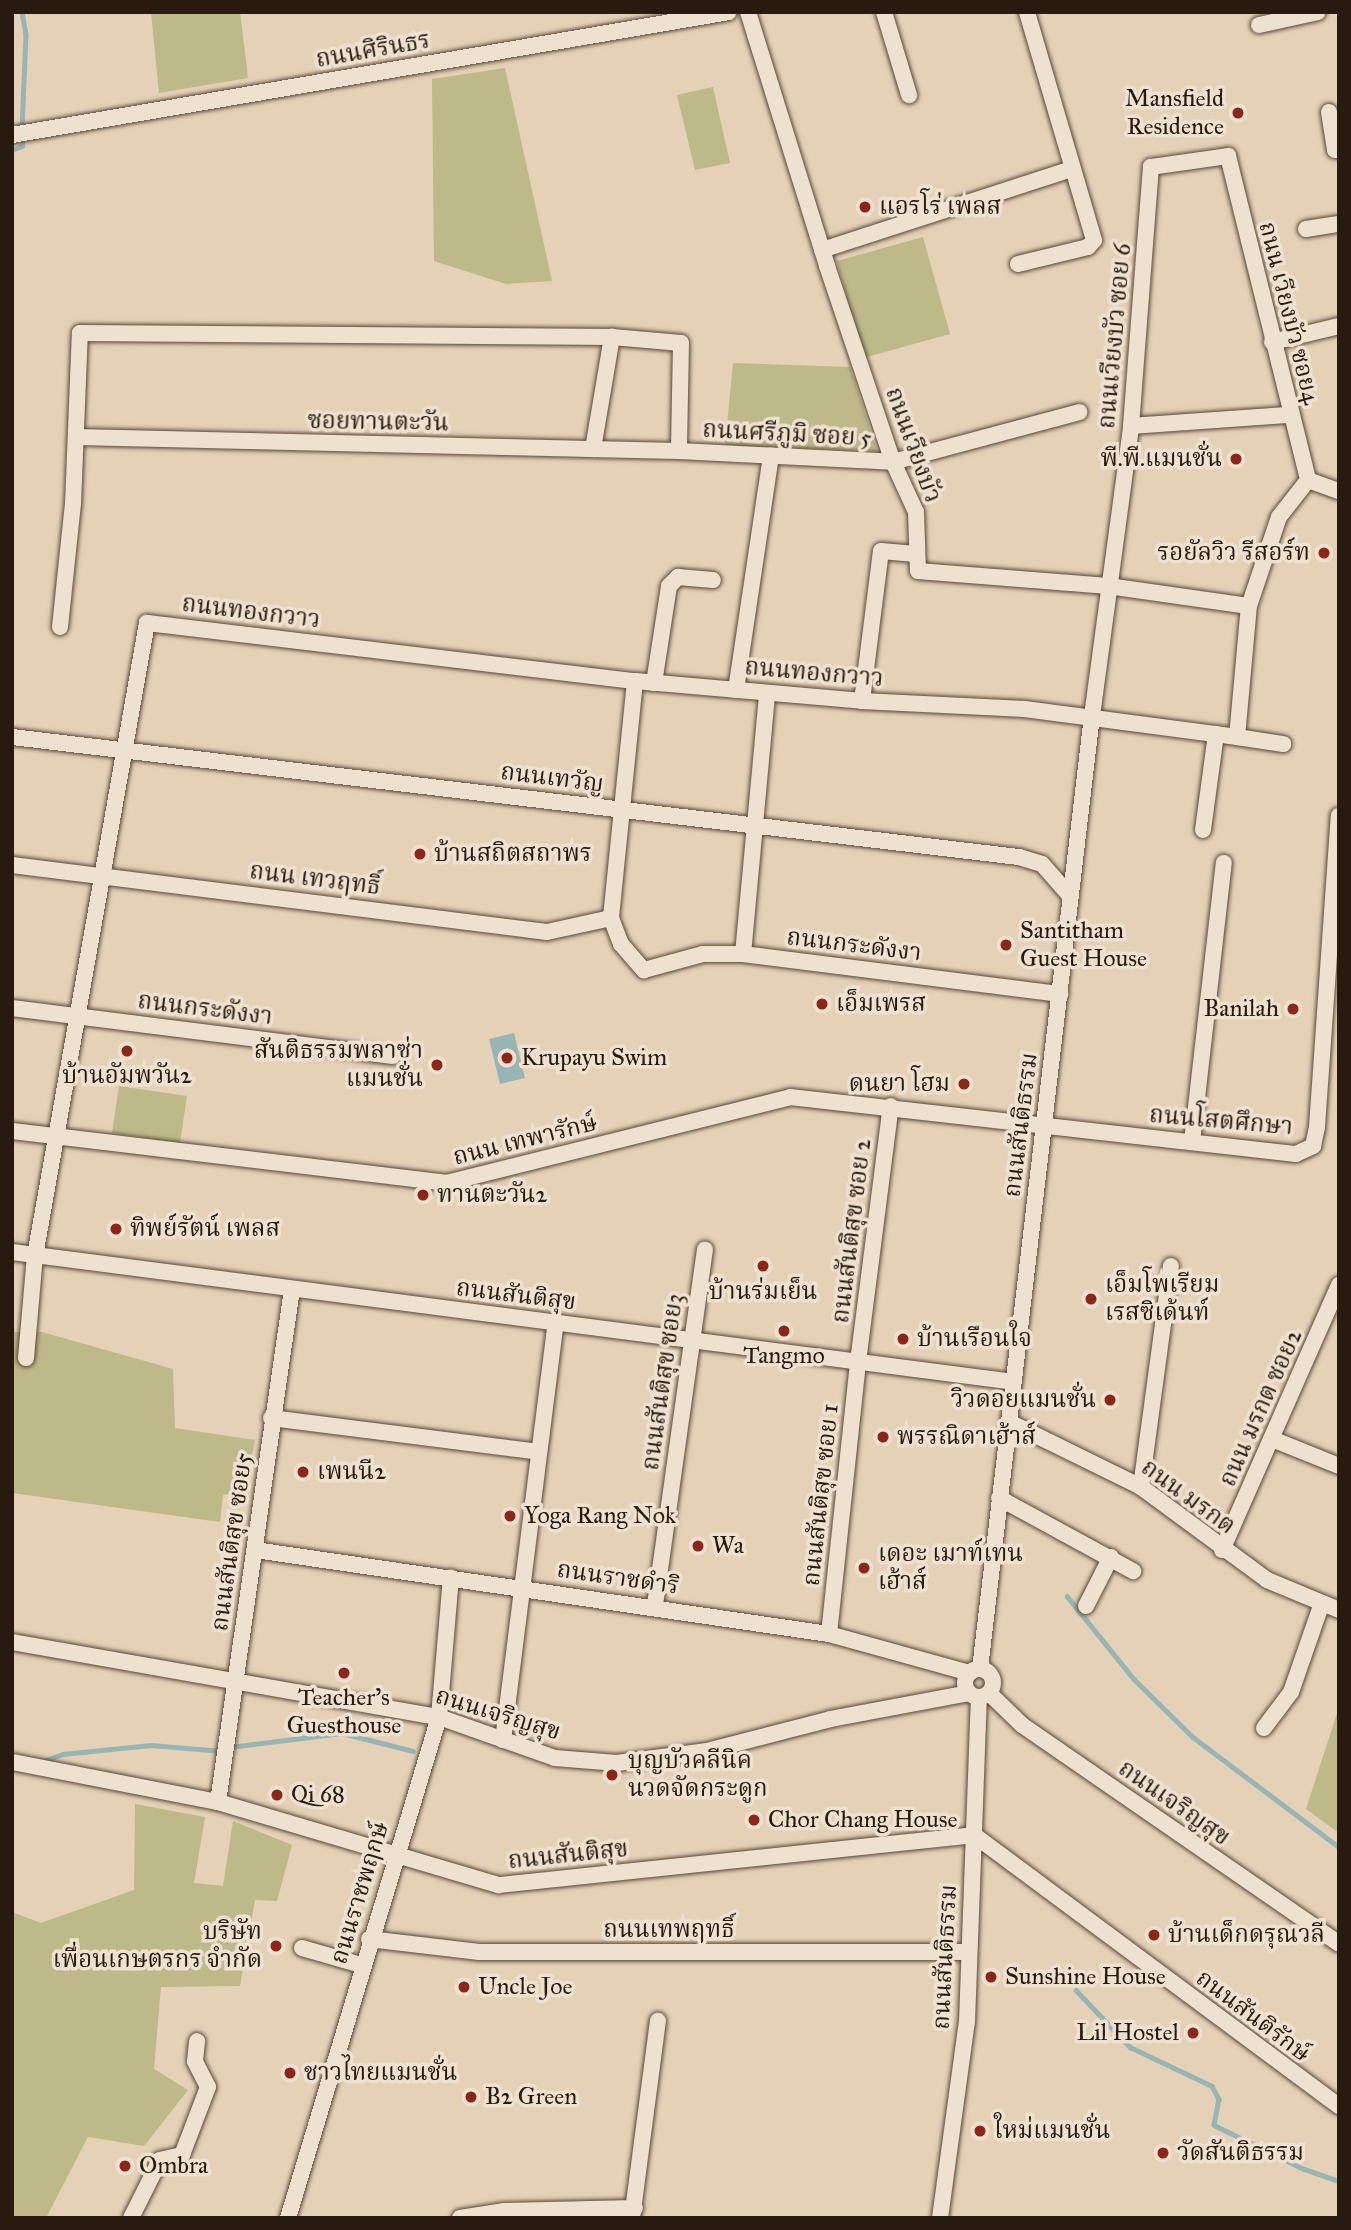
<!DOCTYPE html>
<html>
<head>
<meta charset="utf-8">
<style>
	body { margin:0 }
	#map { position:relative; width:1351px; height:2230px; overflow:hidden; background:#e5d1b6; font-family:"IM FELL Great Primer","Noto Serif Thai",serif }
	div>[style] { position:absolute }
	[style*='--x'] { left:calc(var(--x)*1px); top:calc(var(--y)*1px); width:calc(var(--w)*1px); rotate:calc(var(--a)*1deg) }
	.green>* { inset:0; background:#bdb988 }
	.water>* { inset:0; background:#98b5b5 }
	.stream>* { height:4.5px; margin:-2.25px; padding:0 2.25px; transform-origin:2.25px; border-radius:2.25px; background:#98b5b5 }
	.roads { filter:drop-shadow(0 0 2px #574838) drop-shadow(0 0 2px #574838) }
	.street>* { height:16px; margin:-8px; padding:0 8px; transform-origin:8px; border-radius:8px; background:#eee1d0 }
	.street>.ring { margin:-8px; padding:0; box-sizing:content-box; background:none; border:16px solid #eee1d0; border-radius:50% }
	.dots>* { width:19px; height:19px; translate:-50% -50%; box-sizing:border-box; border:4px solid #eee1d0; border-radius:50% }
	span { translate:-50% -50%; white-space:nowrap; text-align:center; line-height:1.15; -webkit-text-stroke:7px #eee1d0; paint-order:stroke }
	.street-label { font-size:24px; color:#281a0e }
	.poi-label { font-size:24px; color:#281a0e }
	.right { translate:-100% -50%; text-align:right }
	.left { translate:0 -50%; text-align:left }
	.frame { position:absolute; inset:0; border:14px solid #281a0e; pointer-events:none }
</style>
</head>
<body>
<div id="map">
	<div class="green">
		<i style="clip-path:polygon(151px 12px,240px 12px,248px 78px,159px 93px)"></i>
		<i style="clip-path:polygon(505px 68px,552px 281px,506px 284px,434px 261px,432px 79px)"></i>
		<i style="clip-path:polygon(713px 87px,730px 163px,695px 170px,677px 95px)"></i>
		<i style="clip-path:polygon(923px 237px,950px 334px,863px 358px,837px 261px)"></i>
		<i style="clip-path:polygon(733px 363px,850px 367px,877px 451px,725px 446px)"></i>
		<i style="clip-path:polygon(119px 1086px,187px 1096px,180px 1143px,112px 1133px)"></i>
		<i style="clip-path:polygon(12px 1332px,42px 1332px,173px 1369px,175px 1428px,255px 1440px,245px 1491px,223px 1495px,220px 1522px,12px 1493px)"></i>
		<i style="clip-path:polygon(1339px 1707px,1339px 1833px,1306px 1809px)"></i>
		<i style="clip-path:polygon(135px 1804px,205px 1817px,194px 1883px,223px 1886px,233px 1821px,292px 1845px,277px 1901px,255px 1900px,240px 1986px,161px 1987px,154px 2069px,188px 2090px,144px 2146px,88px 2137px,46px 2218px,12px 2218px,12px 1912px,41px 1923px,134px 1890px)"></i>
	</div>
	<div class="water">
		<i style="clip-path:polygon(514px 1033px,525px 1078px,500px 1084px,489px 1039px)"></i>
	</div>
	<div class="stream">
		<i style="--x:22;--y:12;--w:22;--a:80"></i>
		<i style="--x:26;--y:34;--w:94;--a:92.4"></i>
		<i style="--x:12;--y:150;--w:11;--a:-22"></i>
		<i style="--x:22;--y:146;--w:9;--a:-90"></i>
		<i style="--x:1067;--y:1596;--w:107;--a:51.1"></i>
		<i style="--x:1134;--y:1679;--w:83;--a:44.5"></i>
		<i style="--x:1193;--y:1737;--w:183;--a:37"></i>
		<i style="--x:230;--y:1747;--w:113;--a:-7.1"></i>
		<i style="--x:342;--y:1733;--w:73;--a:14.2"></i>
		<i style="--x:41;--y:1762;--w:23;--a:-20"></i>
		<i style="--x:63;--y:1754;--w:88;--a:-5.8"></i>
		<i style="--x:151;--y:1745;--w:71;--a:4.8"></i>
		<i style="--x:1076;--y:1990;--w:79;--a:46.5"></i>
		<i style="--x:1130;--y:2047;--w:91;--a:25.4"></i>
		<i style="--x:1212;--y:2086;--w:15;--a:62"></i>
		<i style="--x:1219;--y:2099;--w:26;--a:101"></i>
		<i style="--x:1214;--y:2125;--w:100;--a:26.1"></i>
		<i style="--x:1304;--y:2169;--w:37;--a:19"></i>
	</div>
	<div class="roads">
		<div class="street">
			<i style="--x:748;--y:12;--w:266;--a:72.7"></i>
			<i style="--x:827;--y:266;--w:207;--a:71.4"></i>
			<i style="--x:893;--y:462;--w:55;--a:65.3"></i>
			<i style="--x:916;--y:512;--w:59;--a:88.1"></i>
			<i style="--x:918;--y:571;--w:191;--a:4.5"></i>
			<i style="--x:1108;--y:586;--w:142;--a:8.1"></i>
			<i style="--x:884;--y:12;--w:87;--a:73.2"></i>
			<i style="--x:1259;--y:25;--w:60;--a:-12.4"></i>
			<i style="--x:1329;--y:112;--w:38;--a:81"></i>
			<i style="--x:1335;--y:150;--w:4;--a:0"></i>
			<i style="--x:12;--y:135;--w:727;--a:-9.73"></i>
			<i style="--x:1306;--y:229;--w:33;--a:-9"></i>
			<i style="--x:822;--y:250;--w:262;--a:-18"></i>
			<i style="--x:1018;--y:264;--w:72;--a:-13.7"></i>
			<i style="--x:1088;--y:247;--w:9;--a:-49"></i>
			<i style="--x:1094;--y:240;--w:238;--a:-106.4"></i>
			<i style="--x:1272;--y:342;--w:69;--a:-13.4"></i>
			<i style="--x:1131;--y:426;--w:159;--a:-4"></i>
			<i style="--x:77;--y:437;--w:602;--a:1.33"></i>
			<i style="--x:679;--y:451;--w:214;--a:2.9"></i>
			<i style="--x:893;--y:462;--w:193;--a:-15"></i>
			<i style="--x:593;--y:449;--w:114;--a:-80.4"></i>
			<i style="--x:60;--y:627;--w:124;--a:-84"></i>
			<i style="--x:73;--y:504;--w:171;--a:-87.7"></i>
			<i style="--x:80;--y:333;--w:532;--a:0.43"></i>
			<i style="--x:612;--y:337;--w:69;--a:5"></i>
			<i style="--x:681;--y:343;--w:108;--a:91.1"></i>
			<i style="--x:635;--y:681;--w:238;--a:95.8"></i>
			<i style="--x:611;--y:918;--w:28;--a:69"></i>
			<i style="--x:621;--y:944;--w:35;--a:49"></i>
			<i style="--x:644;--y:970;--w:61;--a:-15.2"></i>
			<i style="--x:703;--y:954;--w:40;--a:0"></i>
			<i style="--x:743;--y:954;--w:320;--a:7.2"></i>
			<i style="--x:654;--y:683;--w:98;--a:-81.2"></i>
			<i style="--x:669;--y:586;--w:13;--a:-45"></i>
			<i style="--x:678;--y:577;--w:35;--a:5"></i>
			<i style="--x:736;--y:690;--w:237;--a:-81.5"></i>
			<i style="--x:862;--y:701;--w:151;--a:-82.8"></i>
			<i style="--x:881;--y:551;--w:35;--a:5"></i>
			<i style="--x:12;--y:737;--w:1014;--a:6.8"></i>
			<i style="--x:1019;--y:857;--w:24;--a:17"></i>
			<i style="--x:1042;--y:864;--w:43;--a:48.8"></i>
			<i style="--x:1237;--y:737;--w:47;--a:8.7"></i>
			<i style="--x:1203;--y:830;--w:97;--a:-82.3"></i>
			<i style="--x:12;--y:865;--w:539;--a:7.14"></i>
			<i style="--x:547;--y:932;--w:66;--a:-12.3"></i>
			<i style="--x:743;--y:954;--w:261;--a:-84.7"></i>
			<i style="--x:12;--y:1008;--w:384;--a:7.2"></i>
			<i style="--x:12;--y:1131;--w:437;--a:6.8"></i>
			<i style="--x:446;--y:1183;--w:355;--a:-14"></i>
			<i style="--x:790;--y:1097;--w:509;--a:6.43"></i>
			<i style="--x:1296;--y:1154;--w:19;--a:-25"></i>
			<i style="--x:1313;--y:1146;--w:19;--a:-78"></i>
			<i style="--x:1317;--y:1127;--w:312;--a:-86"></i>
			<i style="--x:1192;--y:1142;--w:281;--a:-83.5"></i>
			<i style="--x:12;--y:1252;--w:1010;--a:7.39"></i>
			<i style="--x:26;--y:1358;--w:102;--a:-85"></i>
			<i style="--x:35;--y:1256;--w:643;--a:-79.97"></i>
			<i style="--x:147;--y:623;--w:491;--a:6.8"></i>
			<i style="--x:635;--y:681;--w:228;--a:5"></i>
			<i style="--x:862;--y:701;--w:163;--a:2.8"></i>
			<i style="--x:1025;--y:709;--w:214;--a:7.5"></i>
			<i style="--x:1237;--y:737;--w:132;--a:-84.8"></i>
			<i style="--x:1249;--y:606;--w:94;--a:-71.4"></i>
			<i style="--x:1279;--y:517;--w:47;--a:-51.9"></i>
			<i style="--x:1308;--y:480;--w:33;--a:20"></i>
			<i style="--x:271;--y:1418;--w:270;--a:7.2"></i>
			<i style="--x:1009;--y:1422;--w:147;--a:26.2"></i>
			<i style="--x:1141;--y:1487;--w:157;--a:36.4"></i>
			<i style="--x:1267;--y:1580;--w:78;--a:22.6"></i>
			<i style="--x:1272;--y:1439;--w:72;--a:21.9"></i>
			<i style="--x:1141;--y:1487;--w:223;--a:-82.3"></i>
			<i style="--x:999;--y:1498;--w:153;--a:28.6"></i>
			<i style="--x:255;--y:1550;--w:580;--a:8.33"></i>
			<i style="--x:829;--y:1634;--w:146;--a:15.5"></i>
			<i style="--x:1222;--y:1550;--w:290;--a:-66.2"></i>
			<i style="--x:655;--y:1605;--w:359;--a:-82"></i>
			<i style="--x:1086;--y:1606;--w:55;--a:-63"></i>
			<i style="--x:829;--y:1634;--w:274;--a:-83.9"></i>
			<i style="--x:858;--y:1362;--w:258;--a:-82.7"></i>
			<i style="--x:12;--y:1642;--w:434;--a:10"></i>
			<i style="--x:439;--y:1717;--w:123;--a:19.5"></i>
			<i style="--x:555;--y:1758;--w:62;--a:4.6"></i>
			<i style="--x:617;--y:1763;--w:91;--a:-7.6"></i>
			<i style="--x:707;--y:1751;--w:128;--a:-14.5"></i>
			<i style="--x:831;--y:1719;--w:140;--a:-10.7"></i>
			<i style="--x:980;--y:1669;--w:960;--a:-83.3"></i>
			<i style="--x:1092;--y:716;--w:293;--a:-82.3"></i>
			<i style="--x:1131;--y:426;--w:260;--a:-85.6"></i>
			<i style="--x:1151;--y:167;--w:78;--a:-8.1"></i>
			<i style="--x:1228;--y:156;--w:334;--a:76.1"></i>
			<i class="ring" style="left:965px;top:1669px;width:12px;height:12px"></i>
			<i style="--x:989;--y:1693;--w:46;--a:44.1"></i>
			<i style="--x:1022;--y:1725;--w:385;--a:34.6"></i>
			<i style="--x:1264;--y:1728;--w:45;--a:-53.1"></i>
			<i style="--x:1291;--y:1692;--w:94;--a:-70.8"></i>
			<i style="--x:503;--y:1740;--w:420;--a:-82.8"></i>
			<i style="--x:12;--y:1762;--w:210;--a:11"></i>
			<i style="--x:218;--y:1802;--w:293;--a:16.5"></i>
			<i style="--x:499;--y:1885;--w:478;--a:-6"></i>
			<i style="--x:974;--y:1835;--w:455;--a:36.6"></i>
			<i style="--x:218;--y:1802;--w:518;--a:-81.79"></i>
			<i style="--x:369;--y:1939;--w:111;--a:6.7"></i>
			<i style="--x:479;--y:1952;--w:490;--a:0"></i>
			<i style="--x:302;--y:1948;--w:61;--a:16.1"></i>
			<i style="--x:131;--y:2218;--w:65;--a:-63.4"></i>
			<i style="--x:160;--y:2160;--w:23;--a:-13"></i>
			<i style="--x:182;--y:2155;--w:73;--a:-69.1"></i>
			<i style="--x:208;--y:2087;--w:29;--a:-117"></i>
			<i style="--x:195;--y:2061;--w:20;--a:-84"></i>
			<i style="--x:288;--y:2218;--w:523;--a:-73.23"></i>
			<i style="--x:439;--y:1717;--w:140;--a:-85.1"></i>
			<i style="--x:460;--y:2218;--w:45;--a:-9"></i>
			<i style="--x:504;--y:2211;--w:131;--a:-1.3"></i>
			<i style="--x:632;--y:2218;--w:199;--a:-82.5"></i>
			<i style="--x:940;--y:2218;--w:198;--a:-82.2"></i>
			<i style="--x:967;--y:2022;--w:325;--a:-87.9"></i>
		</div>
	</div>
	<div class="dots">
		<i style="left:1238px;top:113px;background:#8f2418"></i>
		<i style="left:865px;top:207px;background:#8f2418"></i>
		<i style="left:1236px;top:459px;background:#8f2418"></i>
		<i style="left:1324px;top:553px;background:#8f2418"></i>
		<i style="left:420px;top:854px;background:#8f2418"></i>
		<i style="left:1006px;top:945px;background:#8f2418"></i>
		<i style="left:822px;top:1004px;background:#8f2418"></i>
		<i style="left:1293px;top:1009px;background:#8f2418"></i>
		<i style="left:127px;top:1051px;background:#8f2418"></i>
		<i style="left:507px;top:1058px;background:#8f2418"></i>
		<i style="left:437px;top:1065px;background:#8f2418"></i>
		<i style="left:964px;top:1084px;background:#8f2418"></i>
		<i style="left:423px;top:1195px;background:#8f2418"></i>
		<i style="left:116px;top:1229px;background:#8f2418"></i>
		<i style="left:763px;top:1266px;background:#8f2418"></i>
		<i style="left:1091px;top:1299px;background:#8f2418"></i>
		<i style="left:784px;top:1331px;background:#8f2418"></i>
		<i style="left:903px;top:1339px;background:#8f2418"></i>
		<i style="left:1110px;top:1400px;background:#8f2418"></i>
		<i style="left:883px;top:1437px;background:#8f2418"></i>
		<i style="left:303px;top:1472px;background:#8f2418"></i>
		<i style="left:510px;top:1516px;background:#8f2418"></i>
		<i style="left:698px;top:1546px;background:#8f2418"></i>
		<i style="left:864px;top:1568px;background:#8f2418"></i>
		<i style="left:344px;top:1673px;background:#8f2418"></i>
		<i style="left:612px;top:1775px;background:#8f2418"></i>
		<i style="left:277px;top:1795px;background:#8f2418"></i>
		<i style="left:754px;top:1820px;background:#8f2418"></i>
		<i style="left:1154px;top:1935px;background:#8f2418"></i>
		<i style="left:276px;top:1946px;background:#8f2418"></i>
		<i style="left:991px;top:1977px;background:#8f2418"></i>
		<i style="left:464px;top:1987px;background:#8f2418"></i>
		<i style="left:1193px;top:2033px;background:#8f2418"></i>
		<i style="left:290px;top:2073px;background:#8f2418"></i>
		<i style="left:471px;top:2097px;background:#8f2418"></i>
		<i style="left:980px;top:2131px;background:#8f2418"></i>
		<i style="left:1163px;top:2153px;background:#8f2418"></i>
		<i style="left:125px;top:2166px;background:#8f2418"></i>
	</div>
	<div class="street-label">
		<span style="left:373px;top:50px;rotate:-10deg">ถนนศิรินธร</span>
		<span style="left:1289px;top:313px;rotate:76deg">ถนน เวียงบัว ซอย4</span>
		<span style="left:1115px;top:336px;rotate:-85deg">ถนนเวียงบัว ซอย 6</span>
		<span style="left:378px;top:422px;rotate:1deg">ซอยทานตะวัน</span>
		<span style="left:787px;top:434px;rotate:3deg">ถนนศรีภูมิ ซอย 5</span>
		<span style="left:913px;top:445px;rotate:70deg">ถนนเวียงบัว</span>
		<span style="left:251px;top:612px;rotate:7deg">ถนนทองกวาว</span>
		<span style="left:814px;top:673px;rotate:5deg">ถนนทองกวาว</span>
		<span style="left:552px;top:778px;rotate:7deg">ถนนเทวัญ</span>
		<span style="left:315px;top:879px;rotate:7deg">ถนน เทวฤทธิ์</span>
		<span style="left:854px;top:945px;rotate:7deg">ถนนกระดังงา</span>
		<span style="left:205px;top:1009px;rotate:7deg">ถนนกระดังงา</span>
		<span style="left:1221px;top:1121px;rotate:5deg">ถนนโสตศึกษา</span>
		<span style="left:1021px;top:1125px;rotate:-83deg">ถนนสันติธรรม</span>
		<span style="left:525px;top:1140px;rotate:-14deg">ถนน เทพารักษ์</span>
		<span style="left:852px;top:1231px;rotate:-83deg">ถนนสันติสุข ซอย 2</span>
		<span style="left:516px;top:1295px;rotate:7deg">ถนนสันติสุข</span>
		<span style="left:663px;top:1382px;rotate:-82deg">ถนนสันติสุข ซอย3</span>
		<span style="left:1261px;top:1408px;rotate:-66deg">ถนน มรกต ซอย2</span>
		<span style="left:821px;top:1495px;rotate:-84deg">ถนนสันติสุข ซอย 1</span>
		<span style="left:1188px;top:1497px;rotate:36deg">ถนน มรกต</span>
		<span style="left:232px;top:1542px;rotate:-82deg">ถนนสันติสุข ซอย5</span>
		<span style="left:618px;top:1578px;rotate:8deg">ถนนราชดำริ</span>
		<span style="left:498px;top:1714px;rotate:17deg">ถนนเจริญสุข</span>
		<span style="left:1174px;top:1803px;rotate:35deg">ถนนเจริญสุข</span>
		<span style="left:568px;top:1855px;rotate:-6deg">ถนนสันติสุข</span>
		<span style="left:360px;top:1893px;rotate:-73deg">ถนนราชพฤกษ์</span>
		<span style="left:669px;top:1930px">ถนนเทพฤทธิ์</span>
		<span style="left:945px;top:1957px;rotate:-87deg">ถนนสันติธรรม</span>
		<span style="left:1253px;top:2016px;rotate:37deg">ถนนสันติรักษ์</span>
	</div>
	<div class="poi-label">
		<span class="right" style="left:1224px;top:113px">Mansfield<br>Residence</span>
		<span class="left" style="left:879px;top:207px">แอรโร่ เพลส</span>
		<span class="right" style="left:1222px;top:459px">พี.พี.แมนชั่น</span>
		<span class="right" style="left:1310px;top:553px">รอยัลวิว รีสอร์ท</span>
		<span class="left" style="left:434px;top:854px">บ้านสถิตสถาพร</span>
		<span class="left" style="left:1020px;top:945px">Santitham<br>Guest House</span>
		<span class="left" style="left:836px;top:1004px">เอ็มเพรส</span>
		<span class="right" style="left:1279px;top:1009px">Banilah</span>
		<span class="right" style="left:423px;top:1065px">สันติธรรมพลาซ่า<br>แมนชั่น</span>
		<span class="left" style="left:521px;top:1058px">Krupayu Swim</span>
		<span style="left:127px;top:1076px">บ้านอัมพวัน2</span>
		<span class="right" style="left:950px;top:1084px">ดนยา โฮม</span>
		<span class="left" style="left:437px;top:1195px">ทานตะวัน2</span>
		<span class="left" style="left:130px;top:1229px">ทิพย์รัตน์ เพลส</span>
		<span class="left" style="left:1105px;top:1299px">เอ็มโพเรียม<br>เรสซิเด้นท์</span>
		<span style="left:763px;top:1292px">บ้านร่มเย็น</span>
		<span class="left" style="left:917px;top:1339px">บ้านเรือนใจ</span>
		<span style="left:784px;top:1356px">Tangmo</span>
		<span class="right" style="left:1096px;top:1400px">วิวดอยแมนชั่น</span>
		<span class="left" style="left:897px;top:1437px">พรรณิดาเฮ้าส์</span>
		<span class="left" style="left:317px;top:1472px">เพนนี2</span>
		<span class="left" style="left:524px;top:1516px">Yoga Rang Nok</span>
		<span class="left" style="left:712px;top:1546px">Wa</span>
		<span class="left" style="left:878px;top:1568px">เดอะ เมาท์เทน<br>เฮ้าส์</span>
		<span style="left:344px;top:1712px">Teacher's<br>Guesthouse</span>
		<span class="left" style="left:628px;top:1775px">บุญบัวคลีนิค<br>นวดจัดกระดูก</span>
		<span class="left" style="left:291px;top:1795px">Qi 68</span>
		<span class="left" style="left:768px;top:1820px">Chor Chang House</span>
		<span class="right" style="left:262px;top:1946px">บริษัท<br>เพื่อนเกษตรกร จำกัด</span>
		<span class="left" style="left:1168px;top:1935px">บ้านเด็กดรุณวลี</span>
		<span class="left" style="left:1005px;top:1977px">Sunshine House</span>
		<span class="left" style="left:478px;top:1987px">Uncle Joe</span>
		<span class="right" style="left:1179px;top:2033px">Lil Hostel</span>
		<span class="left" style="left:304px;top:2073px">ชาวไทยแมนชั่น</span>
		<span class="left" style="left:485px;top:2097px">B2 Green</span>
		<span class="left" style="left:994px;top:2131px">ใหม่แมนชั่น</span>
		<span class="left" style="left:1177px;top:2153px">วัดสันติธรรม</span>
		<span class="left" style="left:139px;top:2166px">Ombra</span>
	</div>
	<div class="frame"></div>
</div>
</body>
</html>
